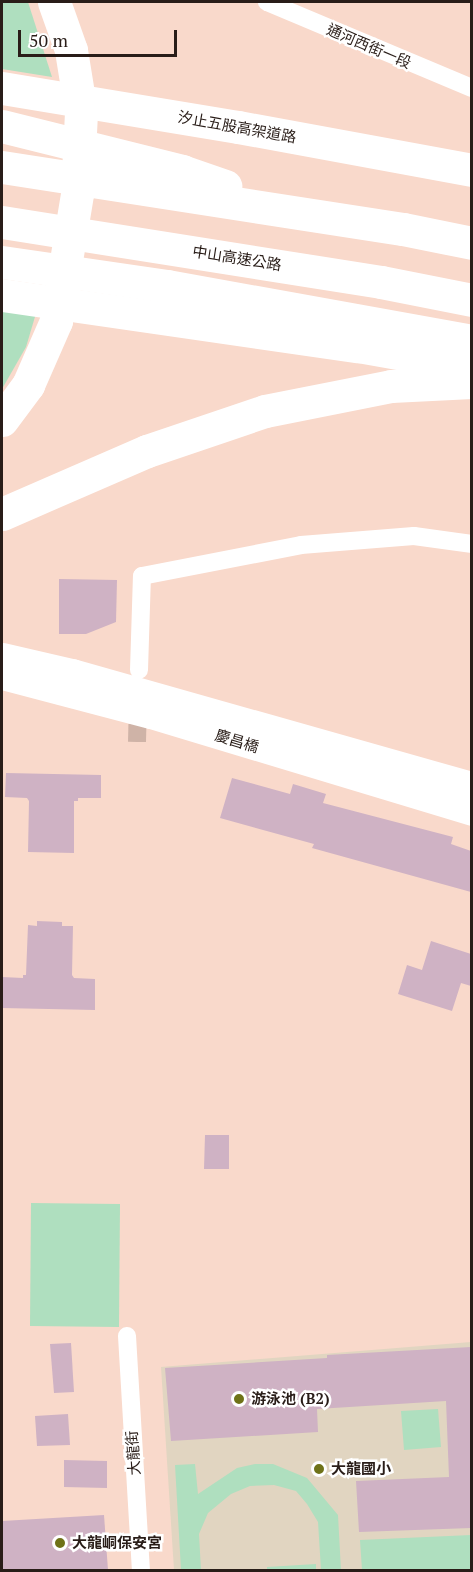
<!DOCTYPE html>
<html>
<head>
<meta charset="utf-8">
<style>
	body { margin:0 }
	#map { position:relative; width:473px; height:1572px; overflow:hidden; background:#f9d9cb; font-family:"PT Serif","Noto Sans TC",serif }
	div>[style] { position:absolute }
	[style*='--x'] { left:calc(var(--x)*1px); top:calc(var(--y)*1px); width:calc(var(--w)*1px); rotate:calc(var(--a)*1deg) }
	.education>* { inset:0; background:#e1d5c1 }
	.green>* { inset:0; background:#afdfbf }
	.building>* { inset:0; background:#cfb2c4 }
	.street-tunnel>* { height:18px; margin-top:-9px; transform-origin:0; background:repeating-linear-gradient(90deg,#cfb3a7 0 18px,transparent 0 27px) }
	.street>* { height:18px; margin:-9px; padding:0 9px; transform-origin:9px; border-radius:9px; background:#fff }
	.secondary>* { height:27px; margin:-13.5px; padding:0 13.5px; transform-origin:13.5px; border-radius:13.5px; background:#fff }
	.highway>* { height:33px; margin:-16.5px; padding:0 16.5px; transform-origin:16.5px; border-radius:16.5px; background:#fff }
	.dots>* { width:16px; height:16px; translate:-50% -50%; box-sizing:border-box; border:3px solid #fff; border-radius:50% }
	span { translate:-50% -50%; white-space:nowrap; text-align:center; line-height:1.15; -webkit-text-stroke:5px #fff; paint-order:stroke }
	.street-label { font-size:15px; color:#291d18 }
	.poi-label { font-size:15px; color:#291d18; font-weight:700 }
	.left { translate:0 -50%; text-align:left }
	.frame { position:absolute; inset:0; border:3px solid #291d18; pointer-events:none }
	.scale { position:absolute; left:18px; top:30px; width:159px; height:27px; box-sizing:border-box; border:3px solid #291d18; border-top:0; padding-left:8px; font-size:18px; line-height:21px; white-space:nowrap; color:#291d18; -webkit-text-stroke:4px #fff; paint-order:stroke }
</style>
</head>
<body>
<div id="map">
	<div class="education">
		<i style="clip-path:polygon(471px 1342px,471px 1570px,174px 1570px,161px 1367px)"></i>
	</div>
	<div class="green">
		<i style="clip-path:polygon(2px 2px,28px 2px,52px 77px,2px 69px)"></i>
		<i style="clip-path:polygon(2px 305px,37px 310px,26px 347px,2px 389px)"></i>
		<i style="clip-path:polygon(31px 1203px,120px 1204px,119px 1327px,30px 1326px)"></i>
		<i style="clip-path:polygon(438px 1409px,441px 1447px,404px 1450px,401px 1411px)"></i>
		<i style="clip-path:polygon(195px 1464px,198px 1494px,237px 1468px,255px 1464px,273px 1464px,307px 1478px,338px 1515px,341px 1570px,321px 1570px,318px 1522px,307px 1504px,296px 1491px,274px 1485px,250px 1486px,231px 1494px,208px 1513px,199px 1534px,201px 1570px,181px 1570px,175px 1465px)"></i>
		<i style="clip-path:polygon(471px 1535px,471px 1570px,362px 1570px,360px 1540px)"></i>
		<i style="clip-path:polygon(316px 1564px,316px 1570px,267px 1570px,267px 1567px)"></i>
	</div>
	<div class="building">
		<i style="clip-path:polygon(59px 579px,117px 580px,116px 622px,86px 634px,59px 634px)"></i>
		<i style="clip-path:polygon(6px 773px,101px 775px,101px 798px,78px 798px,78px 801px,74px 801px,74px 853px,28px 852px,29px 801px,27px 798px,5px 797px)"></i>
		<i style="clip-path:polygon(232px 778px,290px 794px,293px 784px,326px 794px,323px 803px,453px 837px,451px 844px,471px 851px,471px 892px,312px 848px,314px 844px,220px 818px)"></i>
		<i style="clip-path:polygon(37px 921px,62px 922px,62px 926px,73px 926px,72px 975px,74px 978px,95px 979px,95px 1010px,2px 1008px,2px 977px,23px 978px,23px 975px,26px 975px,28px 925px,37px 926px)"></i>
		<i style="clip-path:polygon(431px 941px,471px 954px,471px 986px,461px 983px,452px 1011px,398px 994px,407px 965px,422px 970px)"></i>
		<i style="clip-path:polygon(205px 1135px,229px 1135px,229px 1169px,204px 1169px)"></i>
		<i style="clip-path:polygon(71px 1343px,74px 1392px,54px 1393px,50px 1344px)"></i>
		<i style="clip-path:polygon(471px 1347px,471px 1528px,359px 1532px,356px 1481px,449px 1477px,446px 1401px,317px 1409px,318px 1432px,171px 1441px,165px 1368px,327px 1358px,327px 1355px)"></i>
		<i style="clip-path:polygon(68px 1414px,70px 1445px,37px 1446px,35px 1416px)"></i>
		<i style="clip-path:polygon(64px 1460px,107px 1461px,107px 1488px,64px 1487px)"></i>
		<i style="clip-path:polygon(104px 1515px,108px 1570px,2px 1570px,2px 1521px)"></i>
	</div>
	<div class="street-tunnel">
		<i style="--x:137;--y:742;--w:40;--a:-88.6"></i>
	</div>
	<div class="street">
		<i style="--x:267;--y:2;--w:222;--a:22.8"></i>
		<i style="--x:139;--y:670;--w:94;--a:-88.2"></i>
		<i style="--x:142;--y:576;--w:162;--a:-11"></i>
		<i style="--x:301;--y:545;--w:113;--a:-4.6"></i>
		<i style="--x:414;--y:536;--w:59;--a:7.9"></i>
		<i style="--x:127;--y:1336;--w:234;--a:86.6"></i>
	</div>
	<div class="secondary">
		<i style="--x:2;--y:656;--w:72;--a:12.9"></i>
		<i style="--x:72;--y:672;--w:416;--a:15.8"></i>
		<i style="--x:2;--y:676;--w:154;--a:14.7"></i>
		<i style="--x:151;--y:715;--w:335;--a:16.8"></i>
	</div>
	<div class="highway">
		<i style="--x:2;--y:88;--w:239;--a:9.4"></i>
		<i style="--x:238;--y:127;--w:238;--a:10.4"></i>
		<i style="--x:2;--y:126;--w:186;--a:14"></i>
		<i style="--x:182;--y:171;--w:46;--a:19.2"></i>
		<i style="--x:2;--y:167;--w:406;--a:8.8"></i>
		<i style="--x:403;--y:229;--w:70;--a:11.5"></i>
		<i style="--x:2;--y:222;--w:384;--a:9"></i>
		<i style="--x:381;--y:282;--w:93;--a:11.2"></i>
		<i style="--x:2;--y:262;--w:167;--a:8.3"></i>
		<i style="--x:167;--y:286;--w:310;--a:10.2"></i>
		<i style="--x:2;--y:295;--w:360;--a:8.2"></i>
		<i style="--x:358;--y:346;--w:116;--a:10"></i>
		<i style="--x:2;--y:420;--w:44;--a:-53.4"></i>
		<i style="--x:28;--y:385;--w:70;--a:-66.4"></i>
		<i style="--x:56;--y:321;--w:129;--a:-80.6"></i>
		<i style="--x:77;--y:194;--w:82;--a:-87.2"></i>
		<i style="--x:81;--y:112;--w:63;--a:-99.2"></i>
		<i style="--x:71;--y:50;--w:51;--a:-109.5"></i>
		<i style="--x:2;--y:514;--w:158;--a:-23.5"></i>
		<i style="--x:147;--y:451;--w:125;--a:-18.7"></i>
		<i style="--x:265;--y:411;--w:128;--a:-11.2"></i>
		<i style="--x:391;--y:386;--w:81;--a:-2.8"></i>
	</div>
	<div class="dots">
		<i style="left:239px;top:1399px;background:#6f7218"></i>
		<i style="left:319px;top:1469px;background:#6f7218"></i>
		<i style="left:60px;top:1543px;background:#6f7218"></i>
	</div>
	<div class="street-label">
		<span style="left:369px;top:46px;rotate:23deg">通河西街一段</span>
		<span style="left:237px;top:127px;rotate:10deg">汐止五股高架道路</span>
		<span style="left:237px;top:258px;rotate:9deg">中山高速公路</span>
		<span style="left:237px;top:741px;rotate:17deg">慶昌橋</span>
		<span style="left:133px;top:1453px;rotate:-94deg">大龍街</span>
	</div>
	<div class="poi-label">
		<span class="left" style="left:251px;top:1399px">游泳池 (B2)</span>
		<span class="left" style="left:331px;top:1469px">大龍國小</span>
		<span class="left" style="left:72px;top:1543px">大龍峒保安宮</span>
	</div>
	<div class="frame"></div>
	<div class="scale">50 m</div>
</div>
</body>
</html>
